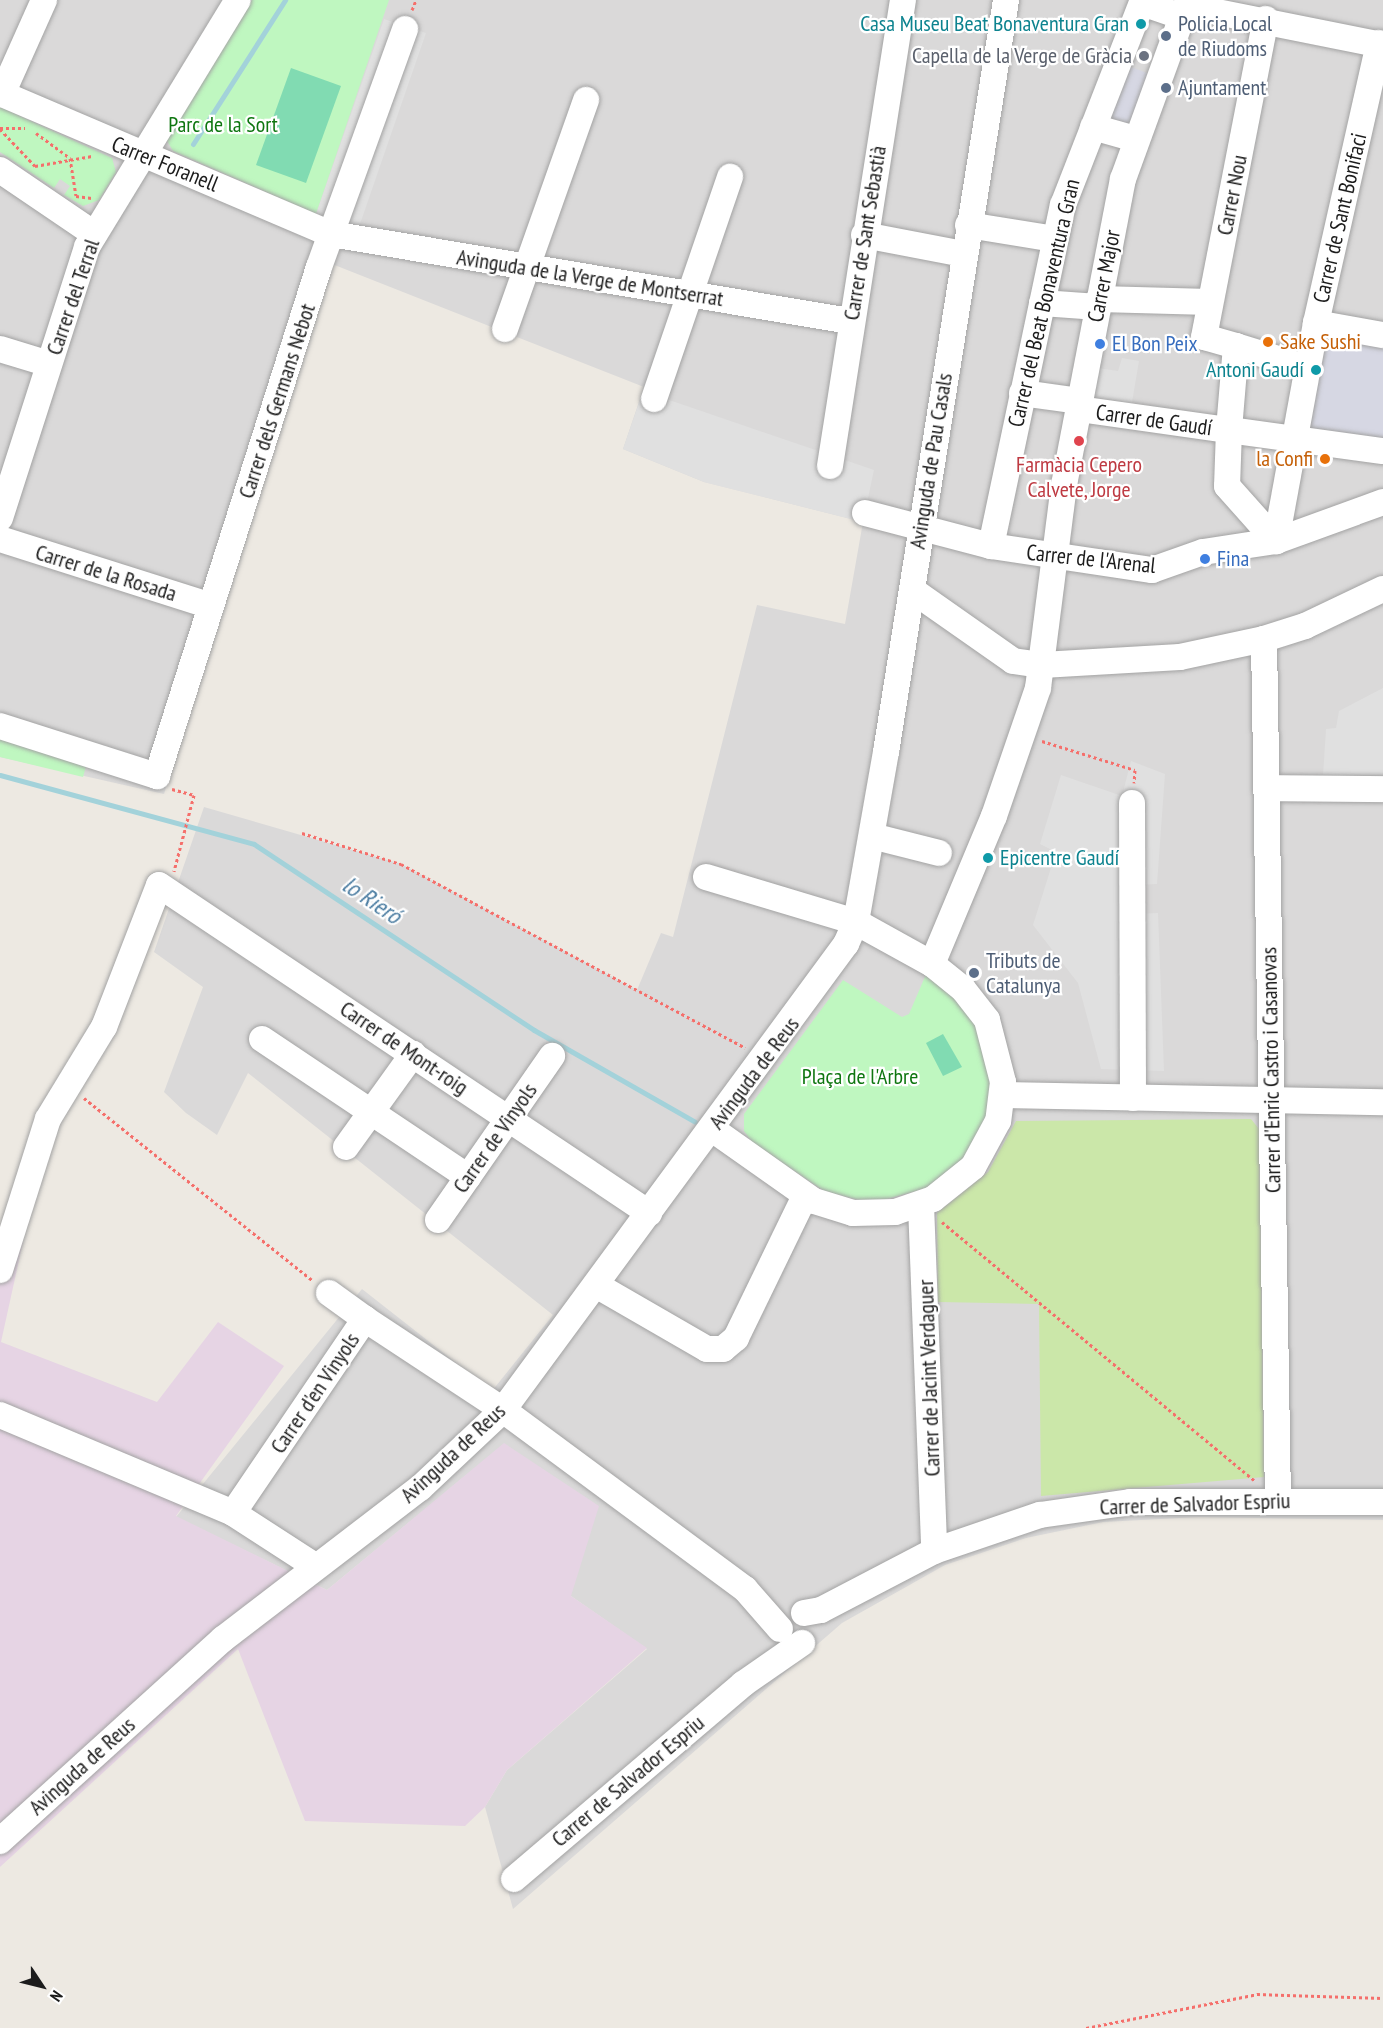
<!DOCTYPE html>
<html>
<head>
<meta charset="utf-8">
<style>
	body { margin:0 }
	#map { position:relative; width:1383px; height:2028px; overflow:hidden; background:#ede9e2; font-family:"PT Sans Narrow",sans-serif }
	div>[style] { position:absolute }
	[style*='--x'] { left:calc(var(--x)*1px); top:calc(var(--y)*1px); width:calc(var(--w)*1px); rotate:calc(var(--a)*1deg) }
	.residential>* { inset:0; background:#dad9d9 }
	.industrial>* { inset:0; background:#e6d4e4 }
	.grass>* { inset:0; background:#cbe7a9 }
	.park>* { inset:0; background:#bff7c0 }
	.pitch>* { inset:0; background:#81dbb2 }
	.parking>* { inset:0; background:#e0e0e0 }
	.plaza>* { inset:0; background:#d6d7e3 }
	.stream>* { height:5px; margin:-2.5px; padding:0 2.5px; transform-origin:2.5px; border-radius:2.5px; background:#a3d2da }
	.path>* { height:3px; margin-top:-1.5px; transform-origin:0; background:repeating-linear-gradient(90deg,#f56f6b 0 3px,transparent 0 6px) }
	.roads { filter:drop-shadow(0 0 2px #a3a3a3) drop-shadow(0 0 2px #a3a3a3) }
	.minor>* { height:26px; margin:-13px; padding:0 13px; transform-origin:13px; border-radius:13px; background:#fff }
	.dots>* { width:16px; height:16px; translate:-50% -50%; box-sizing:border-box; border:3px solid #fff; border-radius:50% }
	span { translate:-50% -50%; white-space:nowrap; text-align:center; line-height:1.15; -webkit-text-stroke:4.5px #fff; paint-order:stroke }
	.service-label { font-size:22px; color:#4e5e75 }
	.left { translate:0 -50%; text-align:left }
	.culture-label { font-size:22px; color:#0d838f }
	.right { translate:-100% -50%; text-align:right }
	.worship-label { font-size:22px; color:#5b616d }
	.park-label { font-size:22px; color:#0e7610 }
	.street-label { font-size:22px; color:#1c1c1c }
	.food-label { font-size:22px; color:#c56008 }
	.shop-label { font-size:22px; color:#366cbe }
	.health-label { font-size:22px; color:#be3a42 }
	.water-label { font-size:24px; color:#497ba0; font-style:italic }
	.north { position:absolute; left:12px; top:1956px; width:60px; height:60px; -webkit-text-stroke:4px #fff; paint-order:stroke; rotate:125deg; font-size:16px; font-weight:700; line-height:24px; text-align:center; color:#1c1c1c }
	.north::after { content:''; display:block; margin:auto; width:21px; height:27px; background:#1c1c1c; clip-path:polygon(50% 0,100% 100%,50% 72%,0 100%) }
</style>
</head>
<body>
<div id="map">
	<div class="residential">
		<i style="clip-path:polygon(0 0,1383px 0,1383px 1520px,1199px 1517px,1103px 1522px,1026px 1538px,945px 1565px,842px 1623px,513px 1909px,485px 1807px,507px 1770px,647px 1649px,571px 1596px,504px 1444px,327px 1590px,176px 1517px,362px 1289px,492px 1391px,553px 1315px,248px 1073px,217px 1135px,186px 1113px,164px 1092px,203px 987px,154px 952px,204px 807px,401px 864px,637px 990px,661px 933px,673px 937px,757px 605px,845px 624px,863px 522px,704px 482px,623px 449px,644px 387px,332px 264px,164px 794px,0 757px)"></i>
	</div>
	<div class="industrial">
		<i style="clip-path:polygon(0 1233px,23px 1242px,1px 1342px,157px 1402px,218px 1322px,284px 1366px,176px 1516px,327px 1590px,504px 1443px,599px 1506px,571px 1596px,647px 1648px,507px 1770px,485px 1807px,465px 1826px,305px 1821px,238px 1649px,0 1867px)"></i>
	</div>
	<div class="grass">
		<i style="clip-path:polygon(1251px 1119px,1259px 1129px,1264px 1477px,1041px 1496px,1039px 1304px,938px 1302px,937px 1213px,988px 1172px,1016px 1121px)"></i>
	</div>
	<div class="park">
		<i style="clip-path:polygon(252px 0,389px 0,316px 214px,173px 151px,166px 139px)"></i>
		<i style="clip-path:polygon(0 107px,112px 158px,116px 172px,99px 200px,83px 206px,64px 195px,70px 186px,60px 179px,54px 188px,0 152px)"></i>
		<i style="clip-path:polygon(0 739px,87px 763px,83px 777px,0 757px)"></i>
		<i style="clip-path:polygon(927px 972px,976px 1020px,995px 1071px,988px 1114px,963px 1160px,928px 1188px,871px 1203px,824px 1191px,752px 1142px,744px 1131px,744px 1114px,843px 980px,902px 1017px,909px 1014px)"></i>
	</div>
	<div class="pitch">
		<i style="clip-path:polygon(291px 68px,341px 86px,306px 183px,256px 165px)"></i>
		<i style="clip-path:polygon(943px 1034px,962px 1067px,943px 1076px,926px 1043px)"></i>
	</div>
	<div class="parking">
		<i style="clip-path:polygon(384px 19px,426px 33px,358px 230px,316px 214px)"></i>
		<i style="clip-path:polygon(1122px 358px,1139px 361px,1130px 414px,1084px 406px,1091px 367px,1118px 371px)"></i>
		<i style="clip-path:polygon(643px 391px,874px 470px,863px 522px,704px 482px,623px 449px)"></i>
		<i style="clip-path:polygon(1383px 688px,1383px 775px,1323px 776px,1326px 729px,1336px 728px,1339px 711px)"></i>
		<i style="clip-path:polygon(1131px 761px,1165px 774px,1157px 884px,1137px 885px,1136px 914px,1158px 913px,1164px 1071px,1101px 1069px,1078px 983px,1033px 925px,1056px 852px,1040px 844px,1061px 775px,1122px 796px)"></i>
	</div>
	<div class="plaza">
		<i style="clip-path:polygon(1131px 67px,1155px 76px,1132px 135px,1105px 127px)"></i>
		<i style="clip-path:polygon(1333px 331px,1383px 340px,1383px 444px,1311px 435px,1304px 421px,1315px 338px)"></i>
	</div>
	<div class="stream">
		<i style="--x:193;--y:144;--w:171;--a:-57.4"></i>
		<i style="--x:0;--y:775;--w:263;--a:15.2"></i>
		<i style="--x:254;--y:844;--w:336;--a:33.6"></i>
		<i style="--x:534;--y:1030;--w:185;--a:29.7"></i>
	</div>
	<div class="path">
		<i style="--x:412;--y:10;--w:11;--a:-68"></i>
		<i style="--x:0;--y:128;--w:25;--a:0"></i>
		<i style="--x:0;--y:129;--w:51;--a:46.6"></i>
		<i style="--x:35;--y:166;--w:58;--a:-10"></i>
		<i style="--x:36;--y:133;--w:42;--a:36.3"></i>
		<i style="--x:70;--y:158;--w:38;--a:81"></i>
		<i style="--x:76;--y:196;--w:16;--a:7"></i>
		<i style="--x:1042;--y:741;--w:97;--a:17.3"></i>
		<i style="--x:1135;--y:770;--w:13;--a:94"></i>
		<i style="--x:172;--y:789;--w:23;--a:15"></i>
		<i style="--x:194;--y:795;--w:79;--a:104.7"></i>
		<i style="--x:302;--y:833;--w:104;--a:17.4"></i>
		<i style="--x:401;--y:864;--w:390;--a:28.1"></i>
		<i style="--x:84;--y:1098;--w:293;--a:38.6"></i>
		<i style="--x:942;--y:1222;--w:405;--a:39.6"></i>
		<i style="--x:1086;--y:2028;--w:174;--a:-11.2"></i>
		<i style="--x:1257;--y:1994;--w:126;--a:1.8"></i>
	</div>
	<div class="roads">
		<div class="minor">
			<i style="--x:1142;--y:3;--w:43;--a:18.9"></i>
			<i style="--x:1187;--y:6;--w:200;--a:11.3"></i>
			<i style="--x:0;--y:93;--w:360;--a:23.1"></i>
			<i style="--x:331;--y:234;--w:526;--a:9.52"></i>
			<i style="--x:2;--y:94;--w:103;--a:-65.9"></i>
			<i style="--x:1093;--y:127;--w:44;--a:15.9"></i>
			<i style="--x:0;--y:170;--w:114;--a:34.2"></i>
			<i style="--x:968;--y:225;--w:87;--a:9.2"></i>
			<i style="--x:864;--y:235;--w:101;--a:10.9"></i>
			<i style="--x:1099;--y:299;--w:111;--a:1.5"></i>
			<i style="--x:1042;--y:303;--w:56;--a:4.1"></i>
			<i style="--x:1316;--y:323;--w:287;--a:-77.3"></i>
			<i style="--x:505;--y:329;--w:243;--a:-70.5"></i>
			<i style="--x:1236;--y:346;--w:33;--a:-164"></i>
			<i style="--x:1204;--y:337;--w:324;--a:-79"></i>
			<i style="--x:0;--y:349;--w:51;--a:17"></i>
			<i style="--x:1307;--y:368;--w:74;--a:-162.8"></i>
			<i style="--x:1236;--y:346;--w:84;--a:94.8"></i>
			<i style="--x:1229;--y:430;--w:155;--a:7.8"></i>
			<i style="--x:1022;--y:393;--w:59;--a:7.9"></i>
			<i style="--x:654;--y:399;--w:235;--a:-71.1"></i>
			<i style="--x:1079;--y:409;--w:151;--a:8"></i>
			<i style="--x:1229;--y:430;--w:56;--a:92"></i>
			<i style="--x:1227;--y:486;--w:74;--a:48.3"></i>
			<i style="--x:830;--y:466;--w:472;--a:-81.1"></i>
			<i style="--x:865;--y:513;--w:130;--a:14.7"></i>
			<i style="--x:991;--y:546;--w:163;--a:8.5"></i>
			<i style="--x:1152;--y:570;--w:54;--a:-19.4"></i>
			<i style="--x:1203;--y:552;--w:74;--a:-8.6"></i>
			<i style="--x:1276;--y:541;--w:114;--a:-20"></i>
			<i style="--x:0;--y:518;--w:285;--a:-72.2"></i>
			<i style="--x:87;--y:247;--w:289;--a:-58.6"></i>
			<i style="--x:0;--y:539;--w:221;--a:17.6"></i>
			<i style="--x:1276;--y:541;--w:222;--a:-79.6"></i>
			<i style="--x:1316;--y:323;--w:68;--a:10.2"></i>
			<i style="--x:991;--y:546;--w:349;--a:-78.1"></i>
			<i style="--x:1063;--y:205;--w:220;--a:-68.7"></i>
			<i style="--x:912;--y:590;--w:123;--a:35.1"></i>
			<i style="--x:1013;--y:661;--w:29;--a:8"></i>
			<i style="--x:1042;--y:665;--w:138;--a:-3.3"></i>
			<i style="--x:1180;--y:657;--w:86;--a:-12.1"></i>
			<i style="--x:1264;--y:639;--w:43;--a:-17.6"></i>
			<i style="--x:1305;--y:626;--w:86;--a:-25.4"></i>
			<i style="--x:1264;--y:639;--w:861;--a:89.07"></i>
			<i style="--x:0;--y:726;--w:165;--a:17.7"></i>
			<i style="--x:157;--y:776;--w:534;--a:-72.35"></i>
			<i style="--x:319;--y:267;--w:253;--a:-70.1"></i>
			<i style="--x:1266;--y:788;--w:117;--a:0.5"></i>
			<i style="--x:1132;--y:803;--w:295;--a:89.8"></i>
			<i style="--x:872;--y:836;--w:69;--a:14.2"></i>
			<i style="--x:706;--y:877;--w:157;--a:16.7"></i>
			<i style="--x:856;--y:922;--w:87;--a:28.9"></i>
			<i style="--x:932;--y:964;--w:40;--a:39"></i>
			<i style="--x:963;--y:989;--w:39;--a:52"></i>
			<i style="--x:987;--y:1020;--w:64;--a:75.5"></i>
			<i style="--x:1003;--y:1082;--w:39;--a:97"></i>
			<i style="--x:998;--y:1121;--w:52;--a:118.5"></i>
			<i style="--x:973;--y:1167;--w:51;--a:141.3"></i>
			<i style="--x:933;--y:1199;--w:40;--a:161.1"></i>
			<i style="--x:895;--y:1212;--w:42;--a:178.6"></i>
			<i style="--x:853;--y:1213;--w:41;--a:-162.9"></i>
			<i style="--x:814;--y:1201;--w:125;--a:-144.8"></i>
			<i style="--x:932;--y:964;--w:160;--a:-67.3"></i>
			<i style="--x:994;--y:816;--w:135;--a:-71"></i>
			<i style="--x:1038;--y:688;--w:205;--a:-82.7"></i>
			<i style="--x:1064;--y:485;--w:312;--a:-79.1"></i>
			<i style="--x:1123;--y:179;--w:190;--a:-70"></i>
			<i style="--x:262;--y:1039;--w:248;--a:33.8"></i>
			<i style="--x:1003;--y:1095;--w:380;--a:1.1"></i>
			<i style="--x:346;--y:1147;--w:115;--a:-54.2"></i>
			<i style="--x:921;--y:1205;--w:346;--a:87.8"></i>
			<i style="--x:438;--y:1220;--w:200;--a:-55.2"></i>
			<i style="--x:0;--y:1270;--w:158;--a:-72.4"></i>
			<i style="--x:48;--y:1119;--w:108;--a:-58.7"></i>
			<i style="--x:104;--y:1027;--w:152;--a:-68.8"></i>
			<i style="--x:159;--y:885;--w:590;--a:33.8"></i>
			<i style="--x:596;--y:1285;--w:128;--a:30"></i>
			<i style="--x:707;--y:1349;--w:16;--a:0"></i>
			<i style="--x:723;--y:1349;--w:17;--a:-40"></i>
			<i style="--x:736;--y:1338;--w:158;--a:-64.1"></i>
			<i style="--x:329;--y:1293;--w:44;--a:35.8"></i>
			<i style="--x:0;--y:1415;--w:253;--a:22.8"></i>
			<i style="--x:233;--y:1513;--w:98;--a:32.9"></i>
			<i style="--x:233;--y:1513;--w:235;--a:-55.8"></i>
			<i style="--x:365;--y:1319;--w:165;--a:33.4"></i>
			<i style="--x:503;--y:1410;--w:301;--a:36.5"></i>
			<i style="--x:745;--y:1589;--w:53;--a:48.8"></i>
			<i style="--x:804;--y:1613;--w:17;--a:-10"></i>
			<i style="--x:821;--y:1610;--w:127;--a:-27.6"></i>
			<i style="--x:934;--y:1551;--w:112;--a:-18.8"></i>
			<i style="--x:1040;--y:1515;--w:91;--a:-8.2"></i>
			<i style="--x:1130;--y:1502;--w:253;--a:0"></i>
			<i style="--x:0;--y:1841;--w:301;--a:-42.2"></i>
			<i style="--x:223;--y:1639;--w:248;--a:-37.5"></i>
			<i style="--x:420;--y:1488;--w:114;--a:-43.2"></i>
			<i style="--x:503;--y:1410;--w:579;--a:-53.65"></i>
			<i style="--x:846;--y:944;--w:24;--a:-66"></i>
			<i style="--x:856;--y:922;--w:173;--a:-80"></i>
			<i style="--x:886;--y:752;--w:762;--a:-80.93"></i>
			<i style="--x:514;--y:1879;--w:301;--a:-40.4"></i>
			<i style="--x:743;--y:1684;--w:72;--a:-34.8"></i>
		</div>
	</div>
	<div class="dots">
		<i style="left:1141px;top:24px;background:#0f9aa8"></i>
		<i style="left:1166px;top:36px;background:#5c6f8a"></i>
		<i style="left:1144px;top:56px;background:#6b7280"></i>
		<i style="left:1166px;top:88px;background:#5c6f8a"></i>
		<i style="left:1268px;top:342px;background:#e8710a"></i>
		<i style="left:1100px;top:344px;background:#3f7fe0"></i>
		<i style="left:1316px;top:370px;background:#0f9aa8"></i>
		<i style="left:1079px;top:441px;background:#e0444e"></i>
		<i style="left:1325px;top:459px;background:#e8710a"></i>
		<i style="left:1205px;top:559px;background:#3f7fe0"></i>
		<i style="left:988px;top:858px;background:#0f9aa8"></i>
		<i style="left:974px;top:973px;background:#5c6f8a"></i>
	</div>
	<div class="service-label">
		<span class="left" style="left:1178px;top:36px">Policia Local<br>de Riudoms</span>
		<span class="left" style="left:1178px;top:88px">Ajuntament</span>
		<span class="left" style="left:986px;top:973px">Tributs de<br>Catalunya</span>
	</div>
	<div class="culture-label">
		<span class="right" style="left:1129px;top:24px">Casa Museu Beat Bonaventura Gran</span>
		<span class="right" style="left:1304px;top:370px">Antoni Gaudí</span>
		<span class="left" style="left:1000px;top:858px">Epicentre Gaudí</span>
	</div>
	<div class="worship-label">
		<span class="right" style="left:1132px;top:56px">Capella de la Verge de Gràcia</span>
	</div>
	<div class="park-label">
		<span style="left:223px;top:125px">Parc de la Sort</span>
		<span style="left:860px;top:1077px">Plaça de l'Arbre</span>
	</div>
	<div class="street-label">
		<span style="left:165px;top:164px;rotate:22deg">Carrer Foranell</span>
		<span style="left:1232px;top:195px;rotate:-79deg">Carrer Nou</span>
		<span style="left:1340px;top:218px;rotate:-77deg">Carrer de Sant Bonifaci</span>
		<span style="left:865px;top:233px;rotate:-81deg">Carrer de Sant Sebastià</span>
		<span style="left:1104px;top:276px;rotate:-79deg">Carrer Major</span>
		<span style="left:590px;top:278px;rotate:9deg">Avinguda de la Verge de Montserrat</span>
		<span style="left:73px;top:297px;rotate:-71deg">Carrer del Terral</span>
		<span style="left:1044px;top:303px;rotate:-77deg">Carrer del Beat Bonaventura Gran</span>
		<span style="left:277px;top:401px;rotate:-72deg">Carrer dels Germans Nebot</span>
		<span style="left:1154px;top:420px;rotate:8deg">Carrer de Gaudí</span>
		<span style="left:931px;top:461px;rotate:-81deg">Avinguda de Pau Casals</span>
		<span style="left:1091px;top:559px;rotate:6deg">Carrer de l'Arenal</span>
		<span style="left:106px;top:573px;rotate:17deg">Carrer de la Rosada</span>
		<span style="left:404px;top:1048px;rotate:34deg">Carrer de Mont-roig</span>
		<span style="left:1271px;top:1070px;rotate:-91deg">Carrer d'Enric Castro i Casanovas</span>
		<span style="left:754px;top:1073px;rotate:-53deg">Avinguda de Reus</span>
		<span style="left:495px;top:1138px;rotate:-55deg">Carrer de Vinyols</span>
		<span style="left:929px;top:1378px;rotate:-92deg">Carrer de Jacint Verdaguer</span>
		<span style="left:315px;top:1393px;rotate:-56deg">Carrer d'en Vinyols</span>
		<span style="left:453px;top:1453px;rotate:-43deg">Avinguda de Reus</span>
		<span style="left:1195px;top:1504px;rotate:-2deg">Carrer de Salvador Espriu</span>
		<span style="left:82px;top:1766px;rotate:-42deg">Avinguda de Reus</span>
		<span style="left:628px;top:1781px;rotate:-40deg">Carrer de Salvador Espriu</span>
	</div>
	<div class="food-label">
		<span class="left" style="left:1280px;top:342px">Sake Sushi</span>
		<span class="right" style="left:1313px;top:459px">la Confi</span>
	</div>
	<div class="shop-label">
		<span class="left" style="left:1112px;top:344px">El Bon Peix</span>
		<span class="left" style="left:1217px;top:559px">Fina</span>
	</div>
	<div class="health-label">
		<span style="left:1079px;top:477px">Farmàcia Cepero<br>Calvete, Jorge</span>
	</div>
	<div class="water-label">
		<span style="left:372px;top:900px;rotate:34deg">lo Rieró</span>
	</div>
	<div class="north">N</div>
</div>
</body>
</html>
